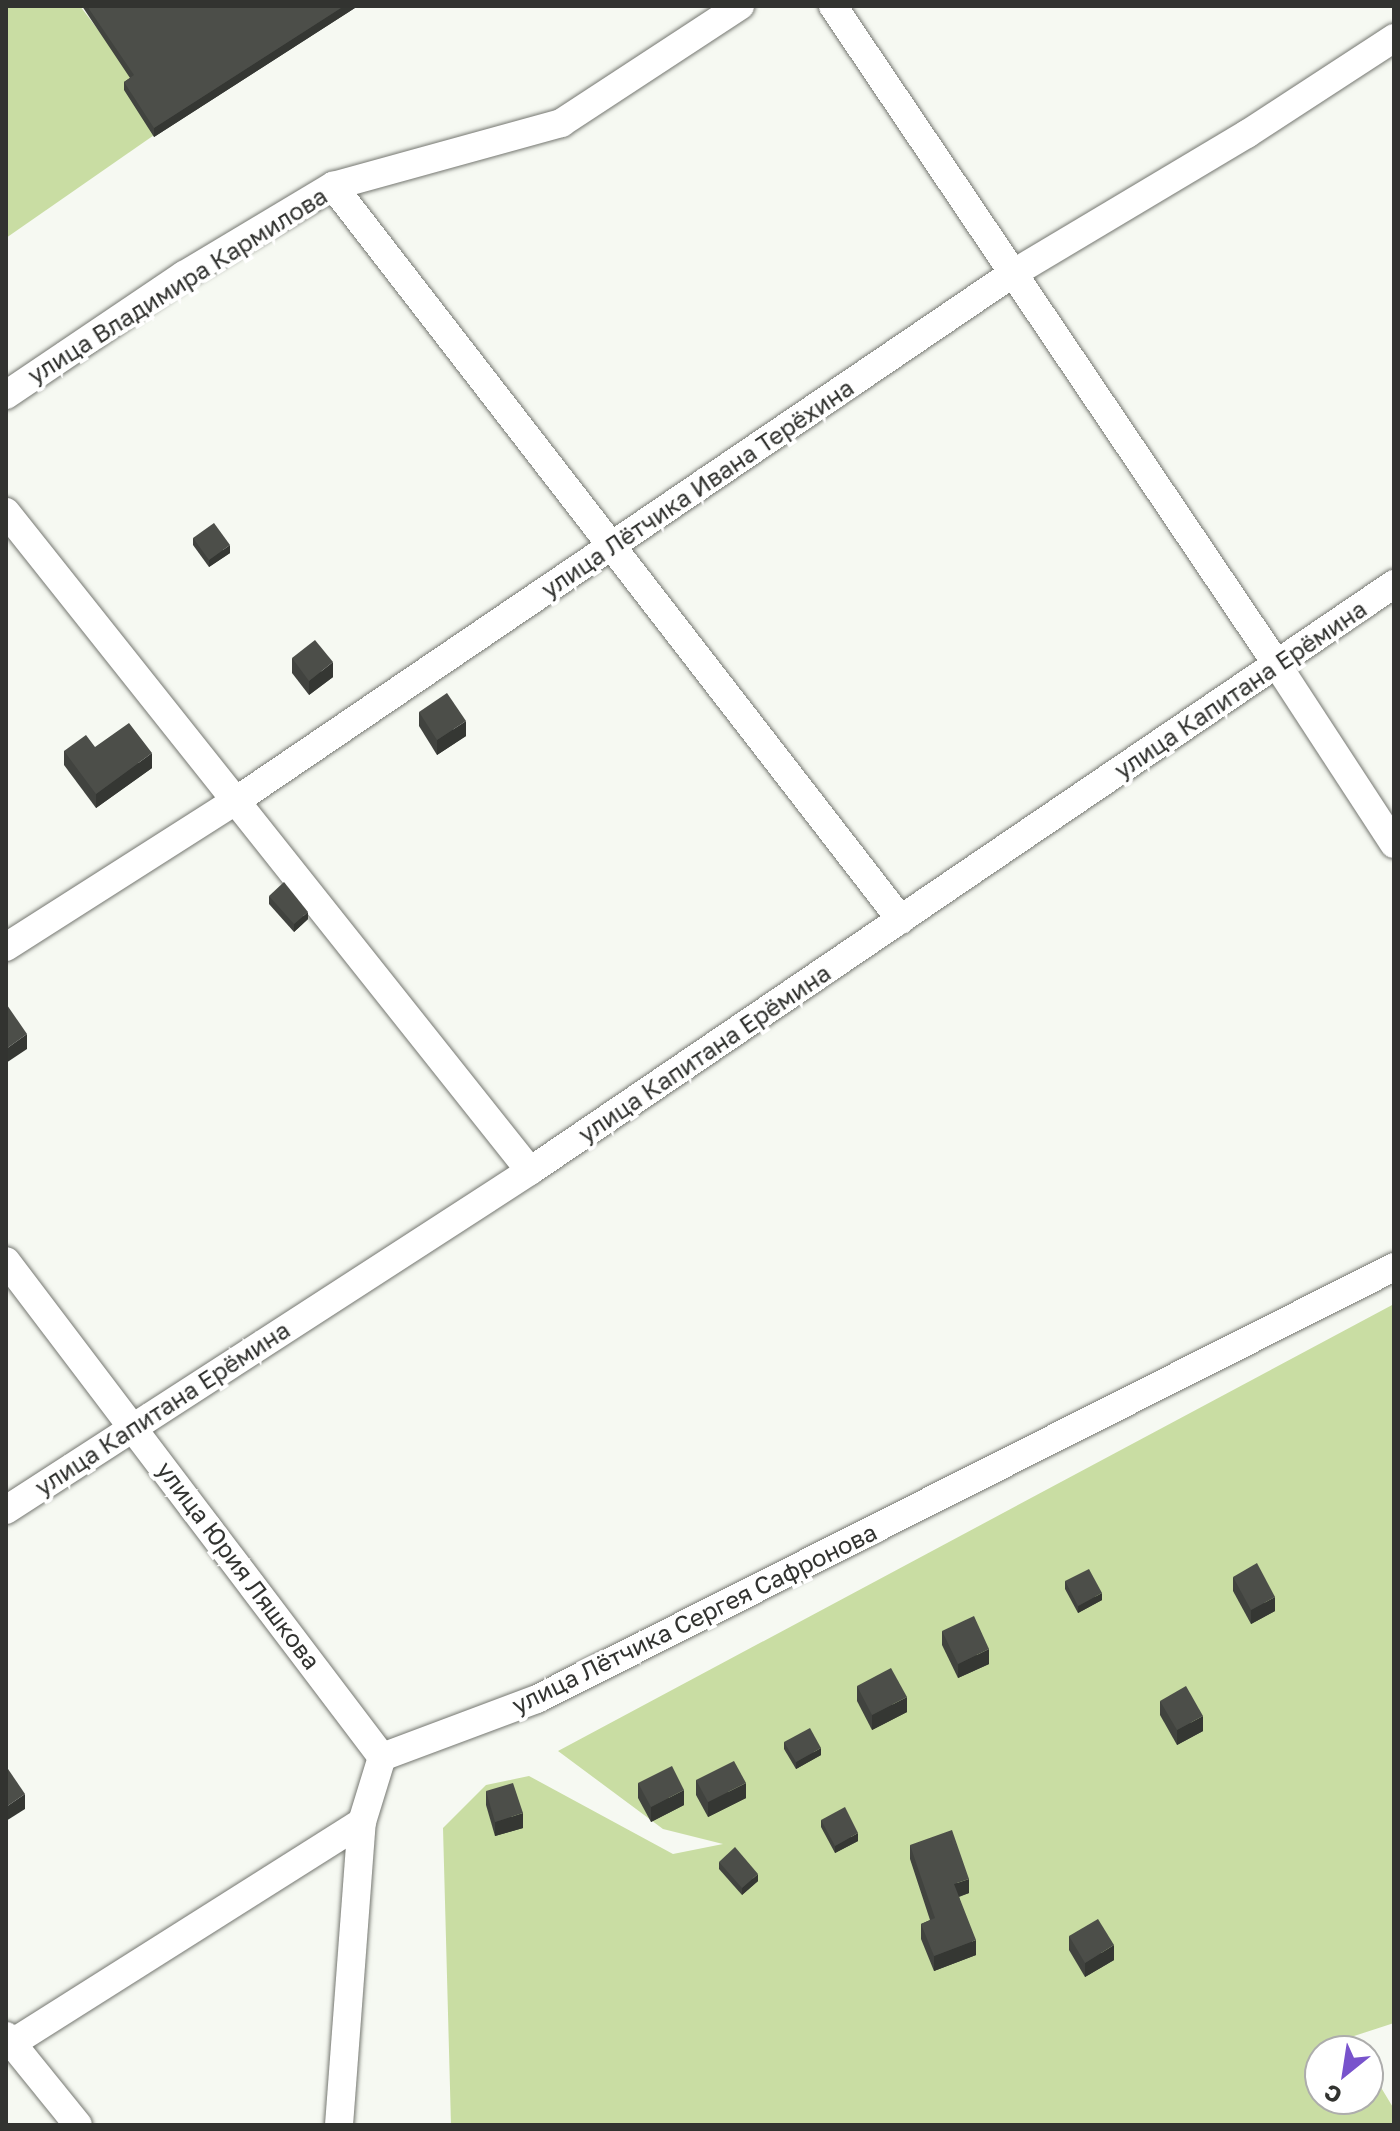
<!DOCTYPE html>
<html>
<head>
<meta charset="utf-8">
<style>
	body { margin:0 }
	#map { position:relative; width:1400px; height:2131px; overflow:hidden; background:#f6f9f2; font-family:"Golos Text",sans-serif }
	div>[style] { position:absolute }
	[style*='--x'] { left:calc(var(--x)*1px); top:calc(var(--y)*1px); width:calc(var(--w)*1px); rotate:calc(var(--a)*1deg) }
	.green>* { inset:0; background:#c9dda3 }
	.roads { filter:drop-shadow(0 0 2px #757771) drop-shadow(0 0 2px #757771) }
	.minor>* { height:28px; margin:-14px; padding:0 14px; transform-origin:14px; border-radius:14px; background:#fff }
	.wall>* { inset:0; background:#41433f }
	.shaded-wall>* { inset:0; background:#353733 }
	.building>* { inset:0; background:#4c4e49 }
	span { translate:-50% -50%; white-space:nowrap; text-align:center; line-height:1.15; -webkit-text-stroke:8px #fff; paint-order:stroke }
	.street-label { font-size:24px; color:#323330 }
	.frame { position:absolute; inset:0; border:8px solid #323330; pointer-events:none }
	.north { position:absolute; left:1304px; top:2035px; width:80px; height:80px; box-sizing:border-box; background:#fff; border:2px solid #adadac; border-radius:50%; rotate:210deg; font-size:22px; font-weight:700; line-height:32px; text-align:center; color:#323330 }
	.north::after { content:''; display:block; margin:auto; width:28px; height:36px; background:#7853cc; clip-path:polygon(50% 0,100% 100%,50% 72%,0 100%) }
</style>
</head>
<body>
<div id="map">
	<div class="green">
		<i style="clip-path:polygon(6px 6px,80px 6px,170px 124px,6px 238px)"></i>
		<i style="clip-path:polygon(1394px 1304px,1394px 2023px,1351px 2037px,1359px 2051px,1320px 2051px,1320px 2099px,1368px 2099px,1368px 2066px,1394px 2109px,1394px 2125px,451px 2125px,443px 1828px,486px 1785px,529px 1776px,673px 1854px,723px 1844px,663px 1829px,558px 1751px)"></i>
	</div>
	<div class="roads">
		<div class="minor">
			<i style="--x:833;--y:6;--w:792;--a:56.01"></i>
			<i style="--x:1276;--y:663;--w:216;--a:56.9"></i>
			<i style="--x:333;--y:186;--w:928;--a:52.27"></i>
			<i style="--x:6;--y:395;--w:215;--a:-34"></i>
			<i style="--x:184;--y:275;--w:174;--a:-30.9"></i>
			<i style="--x:333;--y:186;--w:237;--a:-15.4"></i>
			<i style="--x:561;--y:123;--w:214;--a:-33.2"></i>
			<i style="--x:6;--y:512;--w:842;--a:51.51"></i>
			<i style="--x:6;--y:947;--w:274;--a:-32.5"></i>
			<i style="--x:237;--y:800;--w:937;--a:-34.17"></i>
			<i style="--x:1012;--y:274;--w:274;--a:-30.8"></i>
			<i style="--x:1247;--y:134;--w:176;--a:-33.1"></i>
			<i style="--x:6;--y:1261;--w:622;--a:52.84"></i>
			<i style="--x:6;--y:1510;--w:624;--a:-32.9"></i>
			<i style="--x:530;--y:1171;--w:1045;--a:-34.19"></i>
			<i style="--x:6;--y:2036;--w:114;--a:51"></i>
			<i style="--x:6;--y:2047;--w:421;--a:-32.3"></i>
			<i style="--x:362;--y:1822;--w:68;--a:-72.9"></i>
			<i style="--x:382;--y:1757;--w:165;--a:-20.5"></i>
			<i style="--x:537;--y:1699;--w:960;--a:-26.75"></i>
			<i style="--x:339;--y:2125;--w:304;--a:-85.7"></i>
		</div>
	</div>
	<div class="wall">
		<i style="clip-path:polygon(82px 6px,358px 6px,154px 137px,124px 90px,124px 82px,130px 78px)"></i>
		<i style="clip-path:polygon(193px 538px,230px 553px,209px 567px,193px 545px)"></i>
		<i style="clip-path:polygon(292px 658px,333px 677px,309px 695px,292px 673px)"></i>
		<i style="clip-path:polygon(419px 712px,466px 736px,437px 755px,419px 726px)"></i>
		<i style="clip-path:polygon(95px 747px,152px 768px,96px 808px,64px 765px,64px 751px)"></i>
		<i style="clip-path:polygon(269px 896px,308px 919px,294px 932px,269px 904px)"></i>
		<i style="clip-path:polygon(1233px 1577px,1275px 1611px,1251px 1624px,1233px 1591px)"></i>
		<i style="clip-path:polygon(1065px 1581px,1102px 1600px,1078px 1613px,1065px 1589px)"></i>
		<i style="clip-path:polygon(942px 1631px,989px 1664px,958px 1678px,942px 1645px)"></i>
		<i style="clip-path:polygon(857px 1686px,907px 1712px,872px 1730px,857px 1701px)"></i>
		<i style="clip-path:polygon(1160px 1701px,1203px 1731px,1177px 1745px,1160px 1715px)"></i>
		<i style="clip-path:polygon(784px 1742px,821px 1755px,796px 1769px,784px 1749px)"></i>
		<i style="clip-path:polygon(696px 1780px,746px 1798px,708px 1817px,696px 1795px)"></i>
		<i style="clip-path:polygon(638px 1783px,684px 1805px,651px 1822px,638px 1798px)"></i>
		<i style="clip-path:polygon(486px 1791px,523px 1828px,495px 1836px,486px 1805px)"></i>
		<i style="clip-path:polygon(821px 1820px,858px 1841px,835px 1853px,821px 1827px)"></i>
		<i style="clip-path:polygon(910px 1845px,969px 1893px,959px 1897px,976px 1955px,934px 1971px,921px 1939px,921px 1924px,930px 1920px,910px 1859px)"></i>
		<i style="clip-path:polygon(719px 1862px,758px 1881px,742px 1895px,719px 1869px)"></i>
		<i style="clip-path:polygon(1069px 1936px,1114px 1960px,1085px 1977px,1069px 1950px)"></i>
	</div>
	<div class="shaded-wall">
		<i style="clip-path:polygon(344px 6px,358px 6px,154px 137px,154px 128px)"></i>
		<i style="clip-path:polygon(230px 545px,230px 553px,209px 567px,209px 560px)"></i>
		<i style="clip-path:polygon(333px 662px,333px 677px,309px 695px,309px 681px)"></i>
		<i style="clip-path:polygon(466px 721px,466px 736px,437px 755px,437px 740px)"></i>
		<i style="clip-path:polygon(152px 753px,152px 768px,96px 808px,96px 794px)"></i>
		<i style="clip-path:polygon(308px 912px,308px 919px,294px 932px,294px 924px)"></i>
		<i style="clip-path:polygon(27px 1034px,27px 1049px,6px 1063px,6px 1049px)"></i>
		<i style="clip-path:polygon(1102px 1593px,1102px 1600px,1078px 1613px,1078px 1606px)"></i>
		<i style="clip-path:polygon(1275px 1597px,1275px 1611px,1251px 1624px,1251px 1610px)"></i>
		<i style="clip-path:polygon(989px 1649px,989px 1664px,958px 1678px,958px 1664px)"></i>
		<i style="clip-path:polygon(907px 1697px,907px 1712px,872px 1730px,872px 1715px)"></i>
		<i style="clip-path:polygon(1203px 1716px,1203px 1731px,1177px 1745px,1177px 1730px)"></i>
		<i style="clip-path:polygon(821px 1748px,821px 1755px,796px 1769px,796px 1762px)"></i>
		<i style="clip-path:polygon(746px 1783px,746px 1798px,708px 1817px,708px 1802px)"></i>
		<i style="clip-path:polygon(684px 1790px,684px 1805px,651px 1822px,651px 1807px)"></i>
		<i style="clip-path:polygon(25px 1794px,25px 1809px,6px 1821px,6px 1807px)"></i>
		<i style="clip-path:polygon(523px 1813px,523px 1828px,495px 1836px,495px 1822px)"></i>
		<i style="clip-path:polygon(858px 1833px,858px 1841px,835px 1853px,835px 1846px)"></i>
		<i style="clip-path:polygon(758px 1874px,758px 1881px,742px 1895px,742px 1888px)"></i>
		<i style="clip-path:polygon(969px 1879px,969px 1893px,954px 1898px,954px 1884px)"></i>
		<i style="clip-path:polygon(976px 1940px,976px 1955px,934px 1971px,934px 1956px)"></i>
		<i style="clip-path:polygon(1114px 1945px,1114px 1960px,1085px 1977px,1085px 1963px)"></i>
	</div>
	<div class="building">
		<i style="clip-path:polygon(87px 6px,344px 6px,154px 128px,124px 82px,134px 75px)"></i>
		<i style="clip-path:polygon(214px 523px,230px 545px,209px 560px,193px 538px)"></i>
		<i style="clip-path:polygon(315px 640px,333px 662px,309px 681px,292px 658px)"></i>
		<i style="clip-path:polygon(447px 693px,466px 721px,437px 740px,419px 712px)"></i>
		<i style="clip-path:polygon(129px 723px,152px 753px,96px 794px,64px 751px,86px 735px,95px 747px)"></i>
		<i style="clip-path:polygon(284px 882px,308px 912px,294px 924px,269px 896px)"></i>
		<i style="clip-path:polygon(7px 1005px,27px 1034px,6px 1049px,6px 1006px)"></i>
		<i style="clip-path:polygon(1257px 1563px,1275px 1597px,1251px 1610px,1233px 1577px)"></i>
		<i style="clip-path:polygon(1089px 1569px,1102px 1593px,1078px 1606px,1065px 1581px)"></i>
		<i style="clip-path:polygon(974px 1616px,989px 1649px,958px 1664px,942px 1631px)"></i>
		<i style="clip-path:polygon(891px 1668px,907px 1697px,872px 1715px,857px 1686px)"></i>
		<i style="clip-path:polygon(1186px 1686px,1203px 1716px,1177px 1730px,1160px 1701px)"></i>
		<i style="clip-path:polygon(810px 1728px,821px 1748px,796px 1762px,784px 1742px)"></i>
		<i style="clip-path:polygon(734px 1761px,746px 1783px,708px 1802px,696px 1780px)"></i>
		<i style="clip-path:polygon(6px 1766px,25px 1794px,6px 1807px)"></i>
		<i style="clip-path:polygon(672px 1766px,684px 1790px,651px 1807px,638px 1783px)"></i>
		<i style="clip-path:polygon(513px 1783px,523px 1813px,495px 1822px,486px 1791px)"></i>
		<i style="clip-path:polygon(845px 1807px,858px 1833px,835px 1846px,821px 1820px)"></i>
		<i style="clip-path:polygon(952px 1830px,969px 1879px,954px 1884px,976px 1940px,934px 1956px,921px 1924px,935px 1918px,910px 1845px)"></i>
		<i style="clip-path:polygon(735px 1847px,758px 1874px,742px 1888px,719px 1862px)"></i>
		<i style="clip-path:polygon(1098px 1919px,1114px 1945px,1085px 1963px,1069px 1936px)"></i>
	</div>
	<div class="street-label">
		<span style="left:177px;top:285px;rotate:-32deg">улица Владимира Кармилова</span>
		<span style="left:697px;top:488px;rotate:-34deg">улица Лётчика Ивана Терёхина</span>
		<span style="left:1240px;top:689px;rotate:-34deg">улица Капитана Ерёмина</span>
		<span style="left:704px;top:1053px;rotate:-34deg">улица Капитана Ерёмина</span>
		<span style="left:162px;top:1408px;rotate:-33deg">улица Капитана Ерёмина</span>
		<span style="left:239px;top:1565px;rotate:53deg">улица Юрия Ляшкова</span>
		<span style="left:694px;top:1618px;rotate:-26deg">улица Лётчика Сергея Сафронова</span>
	</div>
	<div class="frame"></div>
	<div class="north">С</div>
</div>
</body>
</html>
